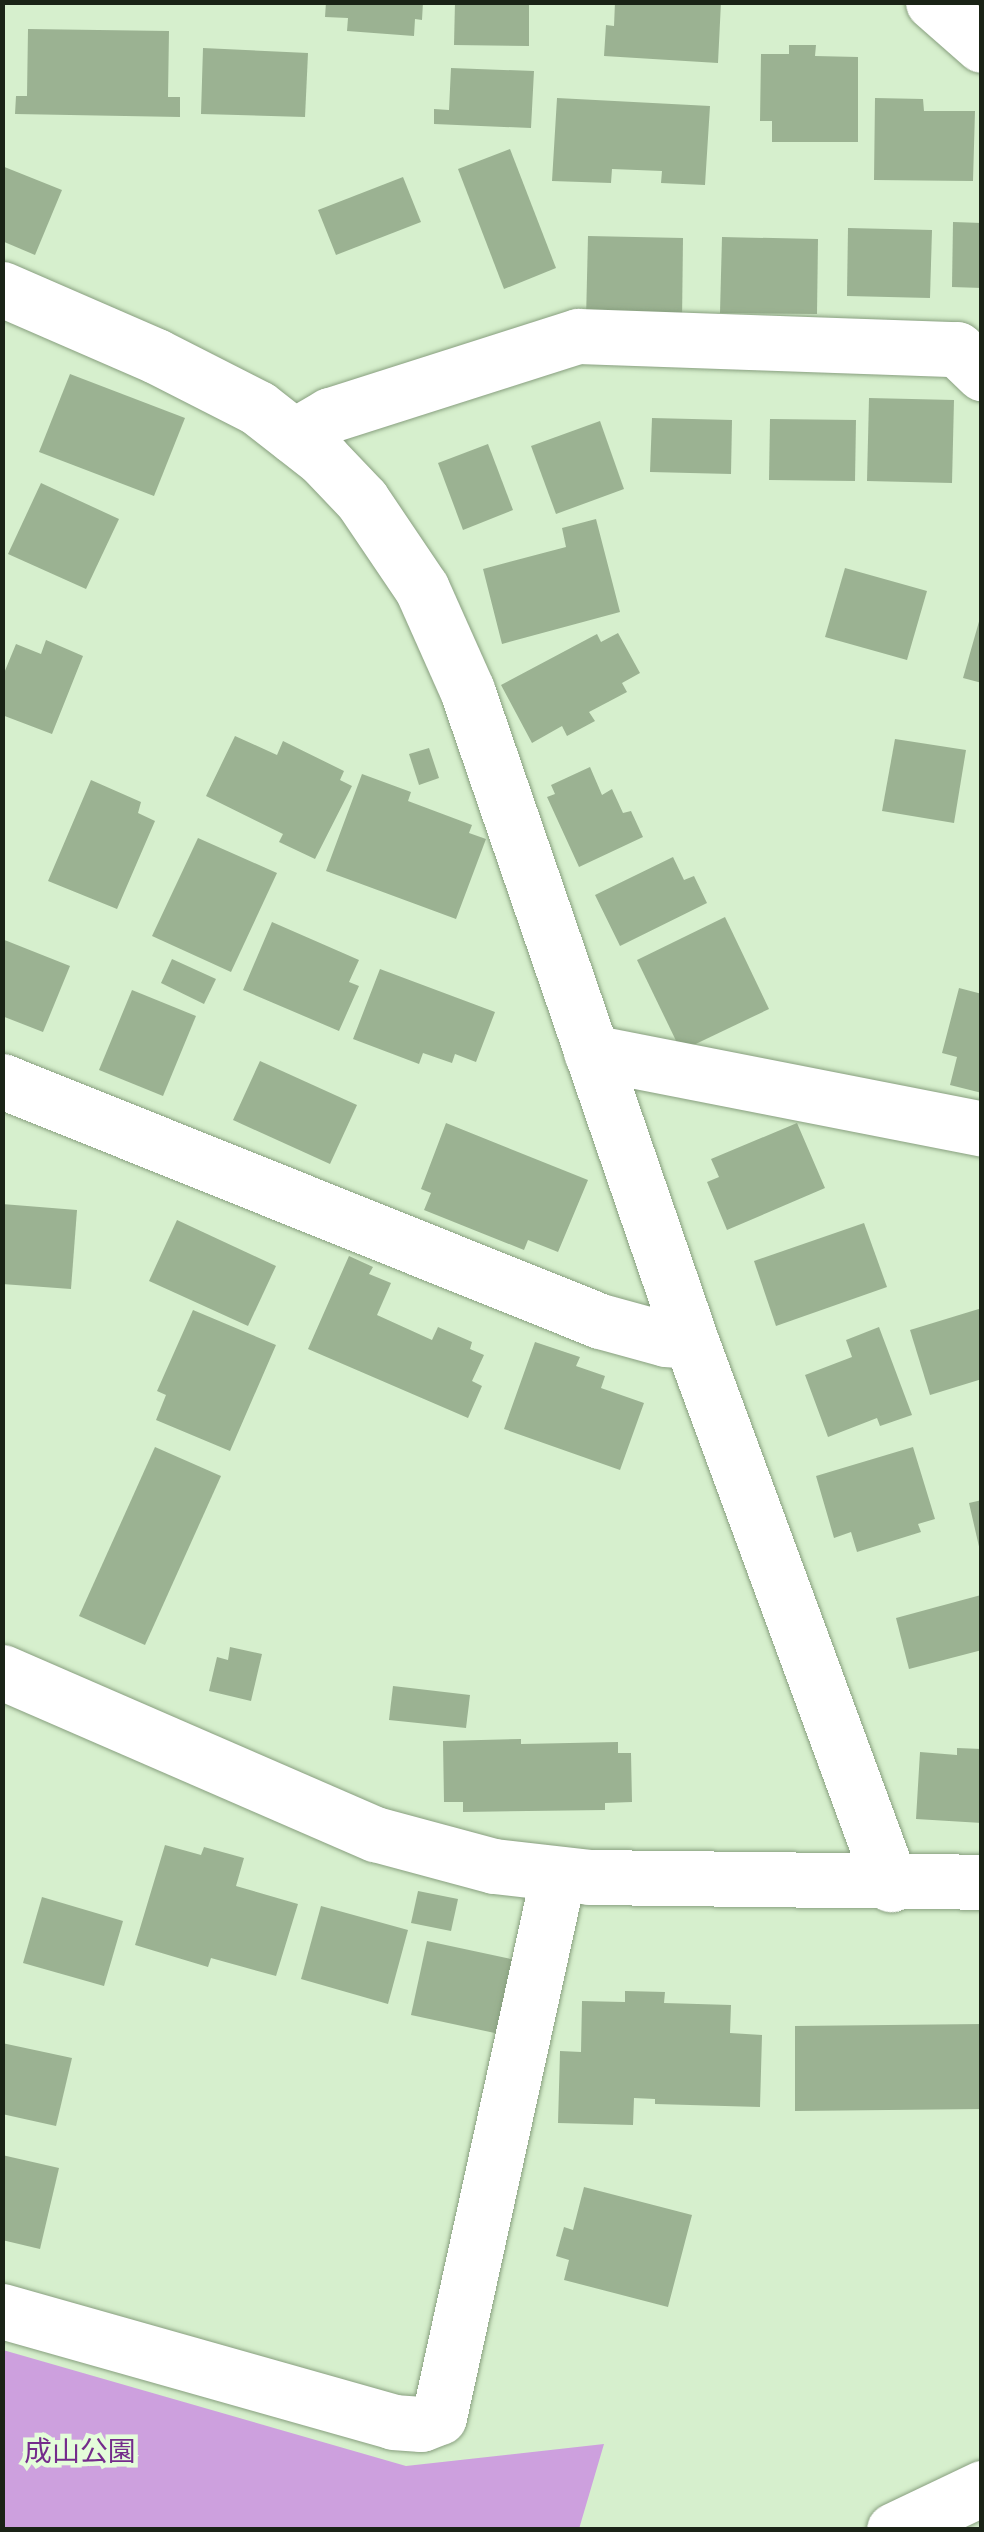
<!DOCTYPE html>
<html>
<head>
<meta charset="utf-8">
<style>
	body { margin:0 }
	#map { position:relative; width:984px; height:2532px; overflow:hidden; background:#d6efcd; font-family:Raleway,"Noto Sans JP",sans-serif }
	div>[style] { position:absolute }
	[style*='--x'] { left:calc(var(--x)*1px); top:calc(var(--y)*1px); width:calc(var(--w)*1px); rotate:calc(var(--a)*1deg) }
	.green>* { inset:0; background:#cda0de }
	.building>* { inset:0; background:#9bb292 }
	.roads { filter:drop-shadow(0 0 2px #889f7f) drop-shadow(0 0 2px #889f7f) }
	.minor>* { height:55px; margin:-27.5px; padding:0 27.5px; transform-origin:27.5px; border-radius:27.5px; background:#fff }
	.tertiary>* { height:55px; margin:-27.5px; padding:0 27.5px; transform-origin:27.5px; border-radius:27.5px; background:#fff }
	span { translate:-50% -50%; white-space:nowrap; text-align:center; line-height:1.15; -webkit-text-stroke:9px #e4fdda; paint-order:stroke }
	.park-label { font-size:28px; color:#742c8b }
	.frame { position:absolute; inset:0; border:5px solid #1a2316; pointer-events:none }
</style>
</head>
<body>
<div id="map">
	<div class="green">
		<i style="clip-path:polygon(3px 2350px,406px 2466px,604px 2444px,579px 2529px,3px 2529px)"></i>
	</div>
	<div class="building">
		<i style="clip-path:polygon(326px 2px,423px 2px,422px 20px,415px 19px,414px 36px,347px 31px,348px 18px,325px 17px)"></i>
		<i style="clip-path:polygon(455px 2px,529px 2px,529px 46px,454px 45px)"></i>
		<i style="clip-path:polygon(615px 2px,721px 2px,718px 63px,604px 56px,606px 25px,614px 26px)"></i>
		<i style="clip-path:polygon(28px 29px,169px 31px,168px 97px,180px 97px,180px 117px,15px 114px,16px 96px,27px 96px)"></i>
		<i style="clip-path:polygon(789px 45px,816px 45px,815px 56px,858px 57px,858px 142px,772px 142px,772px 121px,760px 121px,761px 54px,789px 54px)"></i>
		<i style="clip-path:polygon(203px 48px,308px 53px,305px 117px,201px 114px)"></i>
		<i style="clip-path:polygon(451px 68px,534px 71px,531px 128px,434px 124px,434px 109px,449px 110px)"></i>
		<i style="clip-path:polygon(557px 98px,710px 106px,705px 185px,661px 183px,662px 171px,612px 169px,611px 183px,552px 181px)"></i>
		<i style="clip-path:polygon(875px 98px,923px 99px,924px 111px,975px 111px,973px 181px,874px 180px)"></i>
		<i style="clip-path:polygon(510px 149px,556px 268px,504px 289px,458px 169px)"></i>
		<i style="clip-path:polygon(2px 166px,62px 190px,35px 255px,2px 241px)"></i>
		<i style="clip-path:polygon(403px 177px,421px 222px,336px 255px,318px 210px)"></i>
		<i style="clip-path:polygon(953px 222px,982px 223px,982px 288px,952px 287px)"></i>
		<i style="clip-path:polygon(848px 228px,932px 230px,930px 298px,847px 296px)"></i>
		<i style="clip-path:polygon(588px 236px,683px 238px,682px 322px,586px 320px)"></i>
		<i style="clip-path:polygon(722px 237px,818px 239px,817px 314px,720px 313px)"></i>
		<i style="clip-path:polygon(70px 374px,185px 418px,154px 496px,39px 452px)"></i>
		<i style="clip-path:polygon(869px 398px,954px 400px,952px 483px,867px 481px)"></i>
		<i style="clip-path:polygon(652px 418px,732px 420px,731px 474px,650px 472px)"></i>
		<i style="clip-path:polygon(770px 419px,856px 420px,855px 481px,769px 480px)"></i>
		<i style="clip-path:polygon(600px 421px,624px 489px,556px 514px,531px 446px)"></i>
		<i style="clip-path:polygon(488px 444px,513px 510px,463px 530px,438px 463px)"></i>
		<i style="clip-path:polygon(41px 483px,119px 519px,86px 589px,8px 554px)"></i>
		<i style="clip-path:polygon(596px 519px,620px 612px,502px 644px,483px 569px,566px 547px,562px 528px)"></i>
		<i style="clip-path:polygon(845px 568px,927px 591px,907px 660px,825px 637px)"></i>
		<i style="clip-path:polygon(980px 618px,982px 618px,982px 683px,963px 678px)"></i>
		<i style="clip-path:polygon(618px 633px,640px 673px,622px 683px,627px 692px,589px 712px,595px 721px,567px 736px,562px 726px,532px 743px,501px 685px,597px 634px,601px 642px)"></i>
		<i style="clip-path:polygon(46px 640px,83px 656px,52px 734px,2px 715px,2px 678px,16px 644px,41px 654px)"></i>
		<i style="clip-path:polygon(235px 736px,277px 755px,283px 741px,344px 771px,340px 780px,352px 786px,315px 859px,279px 842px,283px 834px,206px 796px)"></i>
		<i style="clip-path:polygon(895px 739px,966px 750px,954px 823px,882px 811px)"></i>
		<i style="clip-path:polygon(429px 748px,439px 778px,419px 785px,409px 754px)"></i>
		<i style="clip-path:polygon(590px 767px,602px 795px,612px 789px,623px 813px,631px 811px,643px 837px,579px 867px,547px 797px,555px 794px,551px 785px)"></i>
		<i style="clip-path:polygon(362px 774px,411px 792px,408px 801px,472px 825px,469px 833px,486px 839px,456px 919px,326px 871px)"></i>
		<i style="clip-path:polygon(91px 780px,141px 802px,138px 813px,155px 821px,117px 909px,48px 881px)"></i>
		<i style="clip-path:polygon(198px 838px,277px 873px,231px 972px,152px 936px)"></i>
		<i style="clip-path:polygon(673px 857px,684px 880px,694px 876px,707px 903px,620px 946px,595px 895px)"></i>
		<i style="clip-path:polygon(725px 917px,769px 1009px,681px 1051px,637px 960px)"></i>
		<i style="clip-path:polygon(272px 922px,359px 960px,349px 982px,359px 986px,339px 1031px,243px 990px)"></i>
		<i style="clip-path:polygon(2px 939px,70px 966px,43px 1032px,2px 1016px)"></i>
		<i style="clip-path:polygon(172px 959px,216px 979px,204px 1004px,161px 983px)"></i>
		<i style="clip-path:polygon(380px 969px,495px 1012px,476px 1062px,455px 1054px,452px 1063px,423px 1053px,419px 1064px,353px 1039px)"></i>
		<i style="clip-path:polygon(959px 988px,982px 994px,982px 1093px,950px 1085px,957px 1057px,942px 1053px)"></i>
		<i style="clip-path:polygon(132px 990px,196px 1016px,163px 1096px,99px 1070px)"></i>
		<i style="clip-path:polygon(260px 1061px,357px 1105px,330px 1164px,233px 1120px)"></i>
		<i style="clip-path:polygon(446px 1123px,588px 1180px,558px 1252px,528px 1240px,524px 1250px,424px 1210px,431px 1193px,421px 1189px)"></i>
		<i style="clip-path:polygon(797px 1123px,825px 1188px,727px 1230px,707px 1182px,719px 1177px,711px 1159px)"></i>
		<i style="clip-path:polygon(2px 1204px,77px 1210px,71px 1289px,2px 1284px)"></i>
		<i style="clip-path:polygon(177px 1220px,276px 1266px,248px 1326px,149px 1281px)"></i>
		<i style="clip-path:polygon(864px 1223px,887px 1287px,776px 1326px,754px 1261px)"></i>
		<i style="clip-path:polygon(349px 1256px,373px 1267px,369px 1274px,391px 1283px,377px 1315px,432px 1340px,438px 1327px,472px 1342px,470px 1349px,484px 1355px,472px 1381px,482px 1386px,468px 1418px,308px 1349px)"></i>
		<i style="clip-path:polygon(982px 1308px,982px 1379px,930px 1395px,910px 1330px)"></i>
		<i style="clip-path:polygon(193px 1310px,276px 1345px,230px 1451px,156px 1420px,166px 1395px,157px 1391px)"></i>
		<i style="clip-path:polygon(879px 1327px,912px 1415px,880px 1426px,877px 1418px,828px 1437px,805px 1375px,852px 1357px,846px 1340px)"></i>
		<i style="clip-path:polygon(535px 1342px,580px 1357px,576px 1366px,605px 1376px,601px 1388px,644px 1403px,620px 1470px,504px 1429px)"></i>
		<i style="clip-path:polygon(155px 1447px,221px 1476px,145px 1645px,79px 1616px)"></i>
		<i style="clip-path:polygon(913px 1447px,935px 1519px,918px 1524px,921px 1532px,857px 1552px,851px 1532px,834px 1538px,816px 1476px)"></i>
		<i style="clip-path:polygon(982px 1500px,982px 1551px,980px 1551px,969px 1503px)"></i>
		<i style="clip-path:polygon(981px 1595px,982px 1650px,909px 1669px,896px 1618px)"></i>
		<i style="clip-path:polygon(230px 1647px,262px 1654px,251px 1701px,209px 1691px,217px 1657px,228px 1660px)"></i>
		<i style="clip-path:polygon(393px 1686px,470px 1695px,466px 1728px,389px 1720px)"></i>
		<i style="clip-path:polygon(521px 1739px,521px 1744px,618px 1742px,618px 1753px,631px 1753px,632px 1802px,605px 1803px,605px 1810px,463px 1812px,463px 1802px,444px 1802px,443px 1741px)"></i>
		<i style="clip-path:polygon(957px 1748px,982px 1749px,982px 1823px,916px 1819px,920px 1752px,957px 1755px)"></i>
		<i style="clip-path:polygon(165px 1845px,201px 1855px,204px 1847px,244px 1858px,236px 1886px,298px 1904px,276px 1976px,211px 1958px,208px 1967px,135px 1945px)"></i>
		<i style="clip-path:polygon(418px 1891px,458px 1899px,451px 1931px,411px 1923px)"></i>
		<i style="clip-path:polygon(42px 1897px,123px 1921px,104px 1986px,23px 1963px)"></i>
		<i style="clip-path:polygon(321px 1906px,408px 1930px,388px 2004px,301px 1979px)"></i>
		<i style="clip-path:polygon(427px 1941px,520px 1961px,504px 2035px,411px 2015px)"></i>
		<i style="clip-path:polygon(625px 1991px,665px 1992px,664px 2003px,731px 2005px,730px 2033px,762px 2035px,760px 2107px,655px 2104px,655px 2099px,634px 2098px,633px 2125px,558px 2123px,560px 2051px,581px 2052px,582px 2001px,625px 2002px)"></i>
		<i style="clip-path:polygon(982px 2024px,982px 2109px,795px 2111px,795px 2026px)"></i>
		<i style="clip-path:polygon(2px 2043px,72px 2058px,56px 2126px,2px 2114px)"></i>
		<i style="clip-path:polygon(2px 2155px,59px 2168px,40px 2249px,2px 2240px)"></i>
		<i style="clip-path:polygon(584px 2187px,692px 2215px,668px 2307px,564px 2280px,569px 2260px,556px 2256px,564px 2227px,573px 2230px)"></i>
	</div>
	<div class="roads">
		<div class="minor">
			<i style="--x:2;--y:289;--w:168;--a:23.5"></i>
			<i style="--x:156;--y:356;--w:114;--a:27"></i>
			<i style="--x:258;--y:408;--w:83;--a:38.1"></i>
			<i style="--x:323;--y:459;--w:57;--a:46.4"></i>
			<i style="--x:362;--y:500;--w:107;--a:56"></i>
			<i style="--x:422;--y:589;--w:111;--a:66"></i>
			<i style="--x:467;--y:690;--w:688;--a:71.01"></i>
			<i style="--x:691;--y:1341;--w:579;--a:69.78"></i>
			<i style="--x:294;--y:436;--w:42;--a:-30.3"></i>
			<i style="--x:330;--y:415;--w:260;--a:-17.7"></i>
			<i style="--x:578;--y:336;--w:379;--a:2"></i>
			<i style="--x:957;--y:349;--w:35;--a:44"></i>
			<i style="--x:591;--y:1052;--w:399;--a:11.1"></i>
			<i style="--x:2;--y:1081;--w:644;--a:21.87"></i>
			<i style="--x:600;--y:1321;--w:68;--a:15.3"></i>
			<i style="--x:666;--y:1339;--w:25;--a:5"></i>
			<i style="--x:2;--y:1672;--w:407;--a:23.5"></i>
			<i style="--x:375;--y:1834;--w:123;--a:15.1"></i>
			<i style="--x:494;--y:1866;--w:97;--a:6.5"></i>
			<i style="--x:590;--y:1877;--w:392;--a:0.7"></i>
			<i style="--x:2;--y:2311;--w:406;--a:15.8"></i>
			<i style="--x:393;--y:2422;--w:28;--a:4"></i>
			<i style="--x:421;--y:2424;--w:19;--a:-21"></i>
			<i style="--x:439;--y:2417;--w:555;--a:-77.62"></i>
		</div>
		<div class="tertiary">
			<i style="--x:933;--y:2;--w:65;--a:41.3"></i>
			<i style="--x:894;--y:2530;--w:98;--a:-25.5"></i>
		</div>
	</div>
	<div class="park-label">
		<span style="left:80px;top:2452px">成山公園</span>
	</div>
	<div class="frame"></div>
</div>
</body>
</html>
